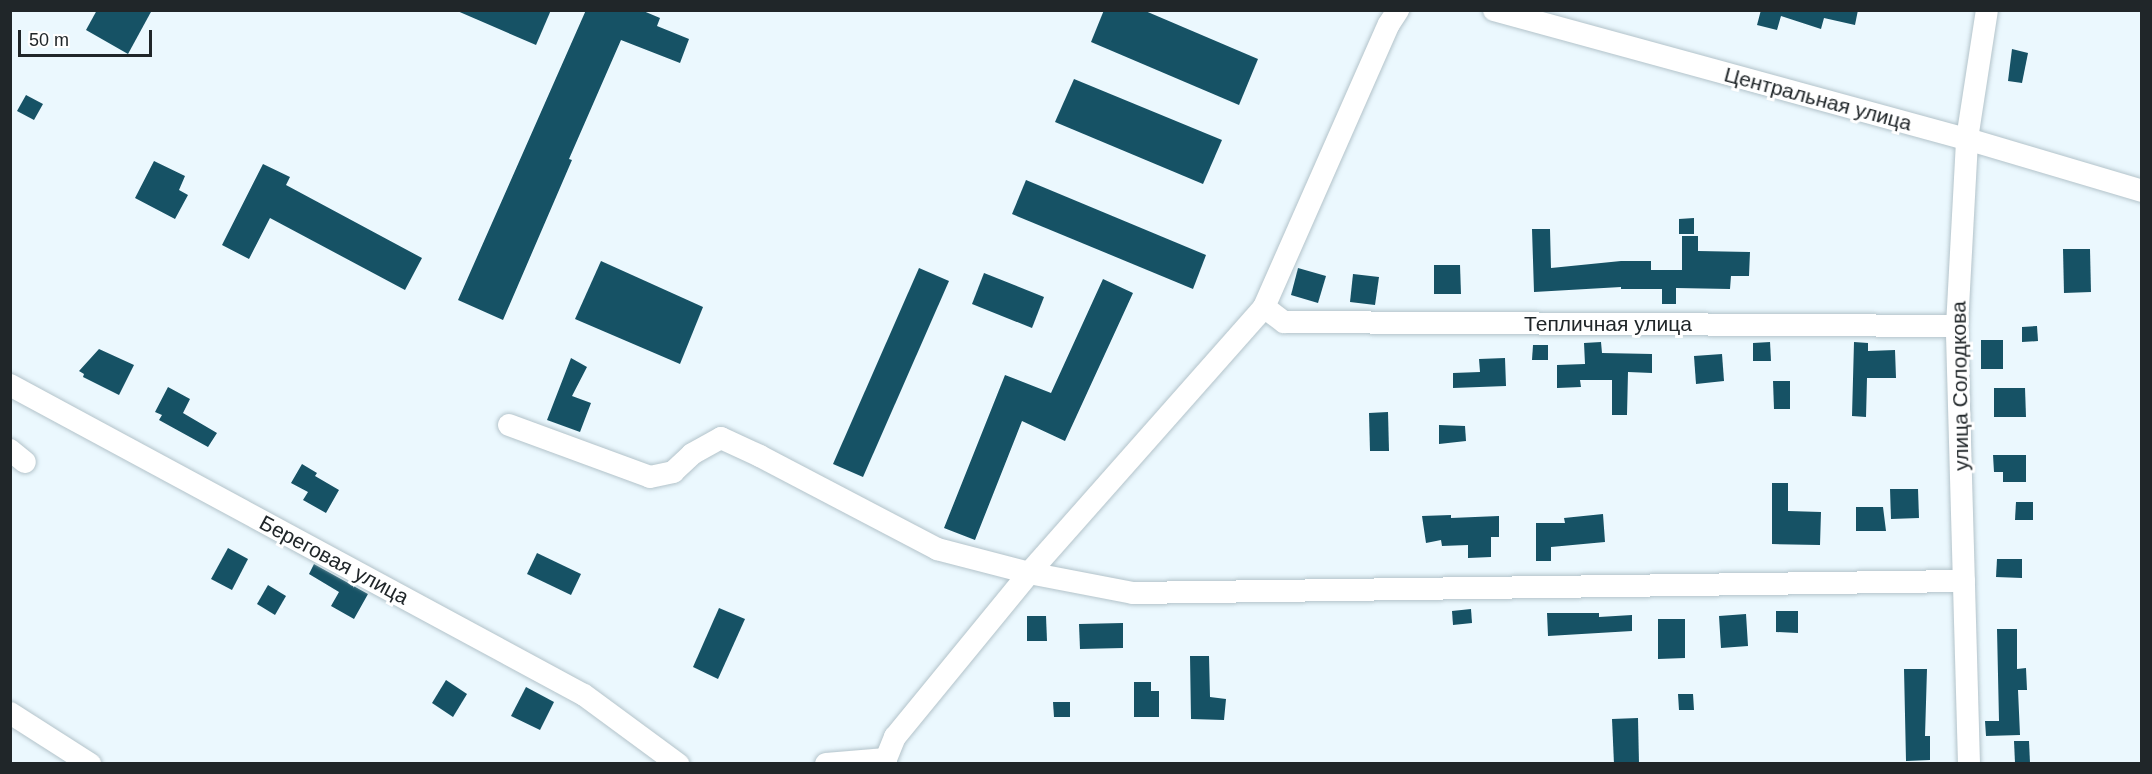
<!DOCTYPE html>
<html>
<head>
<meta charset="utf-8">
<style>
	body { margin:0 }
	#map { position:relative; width:2152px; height:774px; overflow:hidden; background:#ebf8fe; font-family:Arial,sans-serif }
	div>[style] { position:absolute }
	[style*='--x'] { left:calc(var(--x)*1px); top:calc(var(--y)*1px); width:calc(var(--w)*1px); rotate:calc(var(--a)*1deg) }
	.building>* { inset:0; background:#165265 }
	.roads { filter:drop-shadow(0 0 2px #b3c3ca) drop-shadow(0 0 2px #b3c3ca) }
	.minor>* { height:22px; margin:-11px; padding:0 11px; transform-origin:11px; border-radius:11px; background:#fff }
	span { translate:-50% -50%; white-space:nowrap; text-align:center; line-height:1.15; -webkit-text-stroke:6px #fff; paint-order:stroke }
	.street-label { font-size:21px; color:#202629 }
	.frame { position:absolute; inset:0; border:12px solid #202629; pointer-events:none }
	.scale { position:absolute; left:18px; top:30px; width:134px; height:27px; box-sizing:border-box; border:3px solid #202629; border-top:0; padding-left:8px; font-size:18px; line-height:21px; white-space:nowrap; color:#202629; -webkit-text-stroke:4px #fff; paint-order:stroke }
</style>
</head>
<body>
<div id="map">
	<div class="building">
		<i style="clip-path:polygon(97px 10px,152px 10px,128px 54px,86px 30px)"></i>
		<i style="clip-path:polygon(455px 10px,551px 10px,536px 45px)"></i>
		<i style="clip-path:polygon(586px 10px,641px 10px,660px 18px,657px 26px,689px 39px,680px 63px,621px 40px,569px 159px,572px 160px,503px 320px,458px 300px)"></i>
		<i style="clip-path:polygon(1104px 10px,1143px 10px,1258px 59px,1239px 105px,1091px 42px)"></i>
		<i style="clip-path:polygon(1761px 10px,1858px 10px,1855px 25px,1824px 18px,1821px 29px,1781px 16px,1777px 30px,1757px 25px)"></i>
		<i style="clip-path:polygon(2012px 49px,2028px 53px,2022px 83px,2008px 81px)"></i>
		<i style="clip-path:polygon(1074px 79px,1222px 140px,1203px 184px,1055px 122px)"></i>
		<i style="clip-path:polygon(26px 95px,43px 104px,34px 120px,17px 111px)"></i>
		<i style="clip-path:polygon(154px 161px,185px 176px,179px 190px,188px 195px,175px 219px,135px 198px)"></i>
		<i style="clip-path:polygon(263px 164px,290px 177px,286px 185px,422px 258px,405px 290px,270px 218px,249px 259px,222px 245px)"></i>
		<i style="clip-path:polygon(1026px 180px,1206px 255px,1193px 289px,1012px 214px)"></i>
		<i style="clip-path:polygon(1694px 218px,1694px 234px,1679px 234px,1679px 219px)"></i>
		<i style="clip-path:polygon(1532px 229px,1550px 229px,1551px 268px,1621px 261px,1651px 261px,1651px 270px,1682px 270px,1682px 236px,1698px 236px,1698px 251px,1750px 252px,1749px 276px,1731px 276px,1730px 289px,1676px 288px,1676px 304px,1662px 304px,1662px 289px,1621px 289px,1621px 287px,1534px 292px)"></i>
		<i style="clip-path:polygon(2063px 249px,2090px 249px,2091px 292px,2064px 293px)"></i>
		<i style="clip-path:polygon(601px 261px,703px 307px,680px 364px,575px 319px)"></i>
		<i style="clip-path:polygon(1434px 265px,1460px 265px,1461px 294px,1434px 294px)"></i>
		<i style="clip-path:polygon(919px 268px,949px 281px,863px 477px,833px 464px)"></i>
		<i style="clip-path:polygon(1298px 268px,1326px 276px,1318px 303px,1291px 295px)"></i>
		<i style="clip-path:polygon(984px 273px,1044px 297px,1032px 328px,972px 304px)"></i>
		<i style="clip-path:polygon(1353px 274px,1379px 277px,1375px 305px,1350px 302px)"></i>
		<i style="clip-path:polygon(1103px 279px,1133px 293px,1065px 441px,1022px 421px,975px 540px,944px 528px,1005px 375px,1051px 393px)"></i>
		<i style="clip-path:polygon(2037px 326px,2038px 341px,2022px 342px,2022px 327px)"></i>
		<i style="clip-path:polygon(1981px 340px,2003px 340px,2003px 369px,1981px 369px)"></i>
		<i style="clip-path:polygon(1601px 342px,1602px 353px,1652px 354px,1652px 373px,1628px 372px,1627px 415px,1612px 415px,1612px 380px,1580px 380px,1581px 387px,1557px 388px,1557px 365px,1585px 364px,1584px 343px)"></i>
		<i style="clip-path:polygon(1770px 342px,1771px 361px,1753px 361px,1753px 343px)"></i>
		<i style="clip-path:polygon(1854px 342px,1868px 343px,1868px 351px,1895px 350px,1896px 378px,1867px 378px,1866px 417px,1852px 416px)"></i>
		<i style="clip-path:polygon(1533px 345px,1548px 345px,1548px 360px,1532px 360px)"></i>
		<i style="clip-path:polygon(99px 349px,134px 365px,119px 395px,83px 377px,84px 374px,79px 371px)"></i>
		<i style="clip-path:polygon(1722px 354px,1724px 381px,1696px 384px,1694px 356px)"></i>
		<i style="clip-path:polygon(571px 358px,587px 367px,572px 396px,591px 403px,580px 432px,547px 420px)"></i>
		<i style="clip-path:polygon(1505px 358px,1506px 386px,1453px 388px,1453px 373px,1480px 372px,1479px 359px)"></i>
		<i style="clip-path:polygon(1773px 381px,1790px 381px,1790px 409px,1774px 409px)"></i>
		<i style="clip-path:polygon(168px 387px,190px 399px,183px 413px,217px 433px,208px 447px,159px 420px,162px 415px,155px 412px)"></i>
		<i style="clip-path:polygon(1994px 388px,2025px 388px,2026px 417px,1994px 417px)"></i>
		<i style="clip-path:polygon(1388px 412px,1389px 451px,1370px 451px,1369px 413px)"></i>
		<i style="clip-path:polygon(1439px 425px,1465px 426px,1466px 441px,1439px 444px)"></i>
		<i style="clip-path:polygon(1993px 455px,2026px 455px,2026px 482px,2003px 482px,2003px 472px,1994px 472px)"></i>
		<i style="clip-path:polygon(302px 464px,317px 473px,315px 476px,339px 490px,326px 513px,303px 500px,308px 492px,291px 483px)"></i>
		<i style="clip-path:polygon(1772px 483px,1788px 483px,1788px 511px,1821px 512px,1820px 545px,1772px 544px)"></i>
		<i style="clip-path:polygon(1890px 489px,1918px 489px,1919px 518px,1891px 519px)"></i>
		<i style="clip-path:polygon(2016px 502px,2033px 502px,2033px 520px,2015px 520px)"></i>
		<i style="clip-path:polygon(1856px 507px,1883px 507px,1886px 531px,1856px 531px)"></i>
		<i style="clip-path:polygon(1603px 514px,1605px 542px,1551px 547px,1551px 561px,1536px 561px,1536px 523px,1565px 523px,1564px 518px)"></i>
		<i style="clip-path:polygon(1451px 515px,1451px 518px,1499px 516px,1499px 537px,1491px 537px,1491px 557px,1468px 558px,1468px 545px,1442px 546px,1441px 540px,1426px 543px,1422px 516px)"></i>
		<i style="clip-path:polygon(228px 548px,248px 559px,232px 590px,211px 579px)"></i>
		<i style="clip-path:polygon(537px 553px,581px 574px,571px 595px,527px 574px)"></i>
		<i style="clip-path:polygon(1997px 559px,2022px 559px,2022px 578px,1996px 577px)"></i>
		<i style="clip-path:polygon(314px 564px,368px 594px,354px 619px,331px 606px,339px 592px,309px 574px)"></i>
		<i style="clip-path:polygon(268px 585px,286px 596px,275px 615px,257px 604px)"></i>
		<i style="clip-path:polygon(719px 608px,745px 619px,718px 679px,693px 667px)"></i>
		<i style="clip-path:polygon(1471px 609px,1472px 623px,1453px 625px,1452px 611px)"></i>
		<i style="clip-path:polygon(1776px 611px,1798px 611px,1798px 633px,1776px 632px)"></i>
		<i style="clip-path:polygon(1547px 613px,1599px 613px,1599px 617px,1632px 615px,1632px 631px,1548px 636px)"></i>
		<i style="clip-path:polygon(1746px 614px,1748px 646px,1721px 648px,1719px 616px)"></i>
		<i style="clip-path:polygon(1027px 616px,1046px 616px,1047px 641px,1027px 641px)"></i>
		<i style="clip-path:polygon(1658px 619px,1685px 619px,1685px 658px,1658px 659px)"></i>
		<i style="clip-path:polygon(1123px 623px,1123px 648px,1080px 649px,1079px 624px)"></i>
		<i style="clip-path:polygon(1997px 629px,2017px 629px,2017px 669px,2026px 668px,2027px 690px,2018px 690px,2020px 735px,1986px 736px,1985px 721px,1999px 721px)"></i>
		<i style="clip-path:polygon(1190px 656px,1209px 656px,1210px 697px,1226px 699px,1224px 720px,1191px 719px)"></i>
		<i style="clip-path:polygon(1904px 669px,1927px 669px,1925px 736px,1930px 736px,1930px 760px,1906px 761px)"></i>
		<i style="clip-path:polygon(446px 680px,467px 694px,453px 717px,432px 703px)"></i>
		<i style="clip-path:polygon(1134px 682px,1151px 682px,1151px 691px,1159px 691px,1159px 717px,1134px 717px)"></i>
		<i style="clip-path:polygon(526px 687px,554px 702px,540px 730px,511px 716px)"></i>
		<i style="clip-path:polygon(1678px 694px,1693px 694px,1694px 710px,1679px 710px)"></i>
		<i style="clip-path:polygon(1053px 702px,1070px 702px,1070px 717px,1054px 717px)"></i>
		<i style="clip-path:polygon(1638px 718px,1639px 764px,1614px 764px,1612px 719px)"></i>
		<i style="clip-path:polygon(2014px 741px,2029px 741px,2030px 763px,2015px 763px)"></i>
	</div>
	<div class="roads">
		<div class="minor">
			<i style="--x:1494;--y:10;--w:490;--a:15.3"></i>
			<i style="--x:1967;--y:139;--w:183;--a:16.5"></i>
			<i style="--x:1264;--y:307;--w:25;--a:37"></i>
			<i style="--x:1284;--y:322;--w:673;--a:0.34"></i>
			<i style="--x:10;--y:385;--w:652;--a:28.37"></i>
			<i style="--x:584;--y:695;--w:117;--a:36.3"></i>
			<i style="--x:509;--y:425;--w:150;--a:20.2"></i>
			<i style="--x:650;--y:477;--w:24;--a:-12"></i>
			<i style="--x:673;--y:472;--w:26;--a:-43"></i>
			<i style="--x:692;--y:454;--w:33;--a:-29"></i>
			<i style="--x:721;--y:438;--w:43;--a:24.8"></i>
			<i style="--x:760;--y:456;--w:200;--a:27.7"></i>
			<i style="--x:937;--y:549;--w:95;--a:14.6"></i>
			<i style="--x:1029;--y:573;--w:106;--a:10.9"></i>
			<i style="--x:1133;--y:593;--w:831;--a:-0.83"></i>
			<i style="--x:10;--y:450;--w:19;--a:39"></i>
			<i style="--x:10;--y:713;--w:95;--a:32.5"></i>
			<i style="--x:886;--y:759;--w:24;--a:-68"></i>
			<i style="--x:895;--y:737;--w:212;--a:-50.7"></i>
			<i style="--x:1029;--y:573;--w:355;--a:-48.5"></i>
			<i style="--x:1264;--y:307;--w:309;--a:-66.2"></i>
			<i style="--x:1389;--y:24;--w:17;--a:-57"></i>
			<i style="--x:826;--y:764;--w:60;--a:-4.8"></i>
			<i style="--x:886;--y:759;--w:5;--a:90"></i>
			<i style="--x:1969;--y:764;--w:438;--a:-91.6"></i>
			<i style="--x:1957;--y:326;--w:187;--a:-86.9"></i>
			<i style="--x:1967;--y:139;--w:131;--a:-81.2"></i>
		</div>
	</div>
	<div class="street-label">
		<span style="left:1818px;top:99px;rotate:15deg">Центральная улица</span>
		<span style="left:1608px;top:324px">Тепличная улица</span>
		<span style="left:1960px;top:386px;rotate:-91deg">улица Солодкова</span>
		<span style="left:334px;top:560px;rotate:28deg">Береговая улица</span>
	</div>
	<div class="frame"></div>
	<div class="scale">50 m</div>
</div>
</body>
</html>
